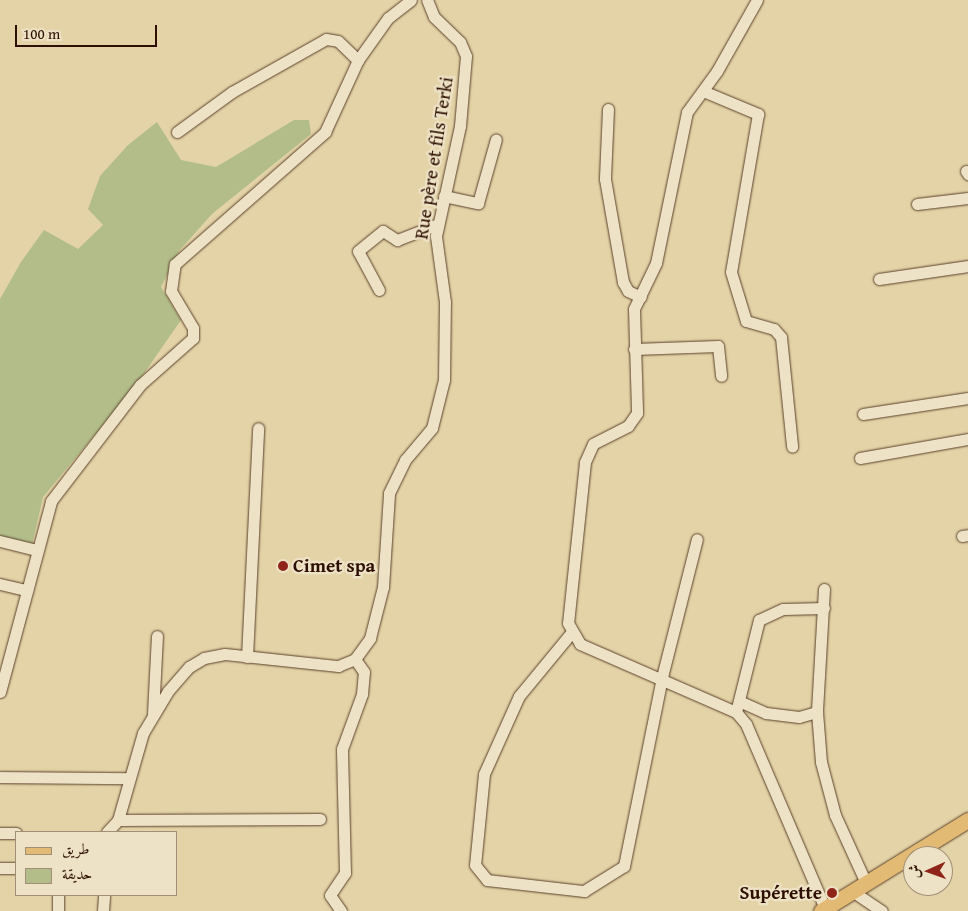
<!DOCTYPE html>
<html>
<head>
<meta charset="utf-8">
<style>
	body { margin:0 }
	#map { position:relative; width:968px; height:911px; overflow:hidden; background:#e4d3a7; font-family:"Gentium Book Plus",Amiri,serif }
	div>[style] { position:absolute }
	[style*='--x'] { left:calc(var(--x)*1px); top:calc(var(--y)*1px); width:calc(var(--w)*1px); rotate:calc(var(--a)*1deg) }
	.green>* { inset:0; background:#b2bd89 }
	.roads { filter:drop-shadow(0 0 1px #5b402a) drop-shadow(0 0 1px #5b402a) }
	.minor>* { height:11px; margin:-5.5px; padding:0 5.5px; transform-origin:5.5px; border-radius:5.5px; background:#ede2c6 }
	.major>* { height:15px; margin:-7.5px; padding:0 7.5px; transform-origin:7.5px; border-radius:7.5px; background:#e2ba74 }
	.dots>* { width:14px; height:14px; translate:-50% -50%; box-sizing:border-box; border:2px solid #ede2c6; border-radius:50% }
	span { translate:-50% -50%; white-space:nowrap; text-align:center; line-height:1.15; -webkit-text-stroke:4.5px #ede2c6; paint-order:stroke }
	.street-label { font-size:19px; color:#2d0f00 }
	.poi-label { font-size:19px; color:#2d0f00; font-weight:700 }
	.left { translate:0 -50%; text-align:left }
	.right { translate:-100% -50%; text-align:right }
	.legend { position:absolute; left:15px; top:831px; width:162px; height:65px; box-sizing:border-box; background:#ede2c6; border:1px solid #a08e77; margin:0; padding:6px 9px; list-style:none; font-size:15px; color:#2d0f00 }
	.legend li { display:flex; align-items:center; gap:10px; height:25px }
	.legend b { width:25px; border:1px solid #a08e77 }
	.north { position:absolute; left:903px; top:846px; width:50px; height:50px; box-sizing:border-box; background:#ede2c6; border:1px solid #a08e77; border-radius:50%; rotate:268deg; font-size:14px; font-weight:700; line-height:20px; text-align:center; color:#2d0f00 }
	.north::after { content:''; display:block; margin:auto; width:18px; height:22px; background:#8f2418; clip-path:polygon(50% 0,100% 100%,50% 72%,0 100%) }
	.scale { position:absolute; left:15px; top:25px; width:142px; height:22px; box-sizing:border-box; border:2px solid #2d0f00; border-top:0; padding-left:6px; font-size:15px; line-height:18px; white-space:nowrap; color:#2d0f00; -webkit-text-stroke:4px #ede2c6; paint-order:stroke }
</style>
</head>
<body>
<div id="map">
	<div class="green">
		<i style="clip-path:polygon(294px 120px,309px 120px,311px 134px,212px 214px,179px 251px,161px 287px,181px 320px,136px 385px,43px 497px,32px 545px,0 540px,0 299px,21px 262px,44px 230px,78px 249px,103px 225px,88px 209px,100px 176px,128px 145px,157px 122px,181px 160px,216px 167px)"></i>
	</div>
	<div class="roads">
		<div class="minor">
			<i style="--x:757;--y:0;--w:81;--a:119.4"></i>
			<i style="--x:717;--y:71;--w:51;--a:126.2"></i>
			<i style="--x:687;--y:112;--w:154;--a:101.6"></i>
			<i style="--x:656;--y:263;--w:51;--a:115.6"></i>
			<i style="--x:634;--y:309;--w:104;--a:88.3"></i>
			<i style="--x:637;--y:413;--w:16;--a:125"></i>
			<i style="--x:628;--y:426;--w:39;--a:153"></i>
			<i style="--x:593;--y:444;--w:20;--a:114"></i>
			<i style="--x:585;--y:462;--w:162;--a:96"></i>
			<i style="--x:568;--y:623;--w:24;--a:60"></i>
			<i style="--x:580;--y:644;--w:170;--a:23.6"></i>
			<i style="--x:736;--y:712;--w:16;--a:50"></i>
			<i style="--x:746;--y:724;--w:200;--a:66.8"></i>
			<i style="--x:703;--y:91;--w:60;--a:22.7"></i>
			<i style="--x:758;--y:114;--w:160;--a:99.7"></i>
			<i style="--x:731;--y:272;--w:51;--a:73"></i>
			<i style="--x:746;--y:321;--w:29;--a:16"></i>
			<i style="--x:774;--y:329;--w:11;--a:49"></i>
			<i style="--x:781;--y:337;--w:110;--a:84.2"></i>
			<i style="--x:608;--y:109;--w:70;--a:92.5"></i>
			<i style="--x:605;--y:179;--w:105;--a:80.1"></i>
			<i style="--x:623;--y:282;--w:10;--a:61"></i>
			<i style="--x:628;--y:291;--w:14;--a:25"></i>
			<i style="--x:177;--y:132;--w:68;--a:-36"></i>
			<i style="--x:232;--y:92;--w:108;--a:-29.4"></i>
			<i style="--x:326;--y:39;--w:12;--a:9"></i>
			<i style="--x:338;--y:41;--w:28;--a:44"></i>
			<i style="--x:966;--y:171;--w:4;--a:56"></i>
			<i style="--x:444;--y:196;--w:35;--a:12"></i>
			<i style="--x:478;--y:203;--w:66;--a:-74.3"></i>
			<i style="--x:917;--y:204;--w:51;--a:-6.7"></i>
			<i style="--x:879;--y:279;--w:90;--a:-8.3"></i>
			<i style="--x:379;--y:290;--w:44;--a:-118.3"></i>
			<i style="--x:358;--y:251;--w:32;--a:-39"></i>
			<i style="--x:383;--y:231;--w:17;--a:33"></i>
			<i style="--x:397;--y:240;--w:44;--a:-21.3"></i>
			<i style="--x:634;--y:349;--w:84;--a:-2"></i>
			<i style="--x:718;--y:346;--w:30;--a:84"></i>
			<i style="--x:863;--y:414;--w:106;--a:-8.7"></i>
			<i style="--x:860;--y:458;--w:110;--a:-10"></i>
			<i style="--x:962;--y:536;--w:6;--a:-9"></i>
			<i style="--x:0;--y:541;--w:38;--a:14"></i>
			<i style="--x:0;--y:584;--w:28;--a:13"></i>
			<i style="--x:824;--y:589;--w:123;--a:93.3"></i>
			<i style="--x:817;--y:712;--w:50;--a:85.4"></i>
			<i style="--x:821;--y:762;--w:55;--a:75.2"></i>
			<i style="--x:835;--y:815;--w:75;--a:65.5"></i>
			<i style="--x:571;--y:633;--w:82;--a:129.5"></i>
			<i style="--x:519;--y:696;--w:85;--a:114.2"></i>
			<i style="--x:484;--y:774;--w:91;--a:95.6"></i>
			<i style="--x:475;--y:865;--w:19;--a:51"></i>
			<i style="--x:487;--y:880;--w:98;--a:6.5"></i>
			<i style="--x:584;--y:891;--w:47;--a:-32"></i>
			<i style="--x:624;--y:866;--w:193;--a:-78.6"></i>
			<i style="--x:662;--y:677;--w:142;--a:-75.8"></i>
			<i style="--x:247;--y:657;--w:229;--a:-87.2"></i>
			<i style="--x:0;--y:692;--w:198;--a:-75"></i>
			<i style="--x:51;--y:501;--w:146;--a:-52.5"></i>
			<i style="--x:140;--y:385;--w:71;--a:-41.6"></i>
			<i style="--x:193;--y:338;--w:10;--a:-90"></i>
			<i style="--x:193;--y:328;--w:43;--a:-120.7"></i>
			<i style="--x:171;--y:291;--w:27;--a:-82"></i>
			<i style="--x:175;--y:264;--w:200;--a:-41.3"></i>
			<i style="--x:325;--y:132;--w:79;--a:-65.4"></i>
			<i style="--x:358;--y:60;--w:52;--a:-54.5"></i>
			<i style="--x:388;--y:18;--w:29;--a:-38"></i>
			<i style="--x:739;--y:701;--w:30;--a:24"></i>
			<i style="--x:766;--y:713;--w:33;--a:7"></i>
			<i style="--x:799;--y:717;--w:19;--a:-16"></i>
			<i style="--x:736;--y:712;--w:95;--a:-76"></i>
			<i style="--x:759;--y:620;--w:26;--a:-25"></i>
			<i style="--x:783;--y:609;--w:41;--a:-1.4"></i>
			<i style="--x:153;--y:714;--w:78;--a:-87.1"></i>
			<i style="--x:0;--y:777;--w:127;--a:0.5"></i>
			<i style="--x:118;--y:820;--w:202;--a:-0.3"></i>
			<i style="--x:107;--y:832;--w:16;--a:-47"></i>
			<i style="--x:118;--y:820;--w:91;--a:-74"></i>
			<i style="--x:143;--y:733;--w:49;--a:-59.2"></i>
			<i style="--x:168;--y:691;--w:32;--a:-49"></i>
			<i style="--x:189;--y:667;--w:17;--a:-31"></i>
			<i style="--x:204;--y:658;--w:21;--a:-11"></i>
			<i style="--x:225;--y:654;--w:114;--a:6.1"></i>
			<i style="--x:338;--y:666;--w:18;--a:-22"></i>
			<i style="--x:355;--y:659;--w:26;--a:-54"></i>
			<i style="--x:370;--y:638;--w:53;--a:-75.7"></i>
			<i style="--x:383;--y:587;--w:94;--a:-86.3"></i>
			<i style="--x:389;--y:493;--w:37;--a:-64"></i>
			<i style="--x:405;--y:460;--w:42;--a:-49.8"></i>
			<i style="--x:432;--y:428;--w:49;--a:-76"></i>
			<i style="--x:444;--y:380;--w:78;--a:-89.3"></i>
			<i style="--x:445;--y:302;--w:67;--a:-97.8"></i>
			<i style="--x:436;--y:236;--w:113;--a:-77.7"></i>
			<i style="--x:460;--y:126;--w:70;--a:-85.1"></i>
			<i style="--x:466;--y:56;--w:15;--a:-113"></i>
			<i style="--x:460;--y:42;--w:36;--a:-136"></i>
			<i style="--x:434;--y:17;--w:18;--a:-112"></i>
			<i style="--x:0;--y:833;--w:16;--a:0"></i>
			<i style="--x:0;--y:868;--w:16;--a:0"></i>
			<i style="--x:852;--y:891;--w:36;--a:34"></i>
			<i style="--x:58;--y:895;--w:16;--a:90"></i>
			<i style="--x:103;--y:911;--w:16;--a:-86"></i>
			<i style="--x:341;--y:911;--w:19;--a:-125"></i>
			<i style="--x:330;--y:895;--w:27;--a:-56"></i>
			<i style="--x:345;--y:873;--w:124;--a:-91.4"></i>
			<i style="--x:342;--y:749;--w:59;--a:-70"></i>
			<i style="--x:362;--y:694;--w:22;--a:-85"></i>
			<i style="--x:364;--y:672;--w:16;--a:-125"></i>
		</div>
		<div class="major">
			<i style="--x:821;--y:911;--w:173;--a:-31.8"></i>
		</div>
	</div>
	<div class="dots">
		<i style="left:283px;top:566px;background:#8f2418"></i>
		<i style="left:832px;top:893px;background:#8f2418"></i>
	</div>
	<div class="street-label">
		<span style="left:434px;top:158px;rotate:-81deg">Rue père et fils Terki</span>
	</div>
	<div class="poi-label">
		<span class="left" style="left:293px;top:566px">Cimet spa</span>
		<span class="right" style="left:822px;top:893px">Supérette</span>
	</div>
	<ul class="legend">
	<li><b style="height:6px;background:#e2ba74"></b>طريق</li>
	<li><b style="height:14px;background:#b2bd89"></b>حديقة</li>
	</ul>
	<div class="north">ش</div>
	<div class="scale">100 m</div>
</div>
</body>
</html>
